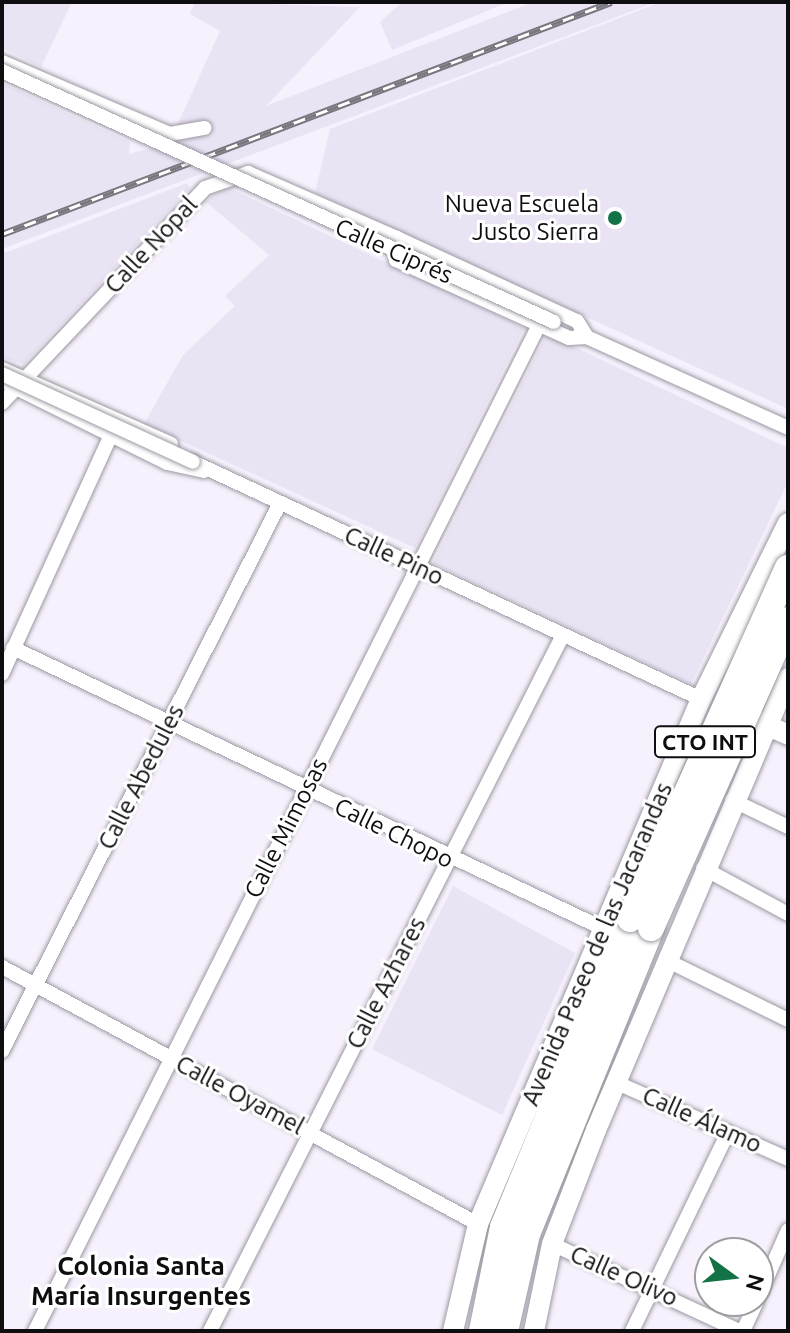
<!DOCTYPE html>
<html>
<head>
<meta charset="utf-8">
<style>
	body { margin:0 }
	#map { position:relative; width:790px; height:1333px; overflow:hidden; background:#f6f1fc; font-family:Ubuntu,sans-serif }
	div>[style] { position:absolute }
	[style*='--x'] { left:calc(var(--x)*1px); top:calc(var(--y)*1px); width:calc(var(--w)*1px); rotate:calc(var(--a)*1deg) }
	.built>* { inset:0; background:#eae3f4 }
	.roads { filter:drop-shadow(0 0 2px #9c98a2) drop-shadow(0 0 2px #9c98a2) }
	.street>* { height:14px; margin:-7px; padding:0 7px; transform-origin:7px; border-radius:7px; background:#fff }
	.secondary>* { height:20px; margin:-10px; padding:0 10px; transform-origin:10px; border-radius:10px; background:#fff }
	.highway>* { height:26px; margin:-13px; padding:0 13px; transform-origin:13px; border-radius:13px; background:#fff }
	.rail>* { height:7px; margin-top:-3.5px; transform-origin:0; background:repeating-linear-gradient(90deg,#fff 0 12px,#79767d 0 24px); box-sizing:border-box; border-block:2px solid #79767d }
	.bridges { filter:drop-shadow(0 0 2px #9c98a2) drop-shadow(0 0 2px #9c98a2) }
	.street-bridge>* { height:14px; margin:-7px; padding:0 7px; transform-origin:7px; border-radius:7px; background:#fff }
	.highway-bridge>* { height:26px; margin:-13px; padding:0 13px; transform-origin:13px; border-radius:13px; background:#fff }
	.dots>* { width:22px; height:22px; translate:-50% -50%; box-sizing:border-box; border:4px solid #fff; border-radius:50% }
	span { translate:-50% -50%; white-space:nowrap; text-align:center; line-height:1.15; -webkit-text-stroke:6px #fff; paint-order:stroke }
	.shield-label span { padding:2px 6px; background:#fff; border:2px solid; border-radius:6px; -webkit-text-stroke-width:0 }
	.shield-label { font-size:22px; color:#0e0d10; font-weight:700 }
	.poi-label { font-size:24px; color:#0e0d10 }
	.right { translate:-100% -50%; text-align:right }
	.street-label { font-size:24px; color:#0e0d10 }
	.neighbourhood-label { font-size:26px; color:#0e0d10; font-weight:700 }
	.frame { position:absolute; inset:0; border:4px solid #0e0d10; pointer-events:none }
	.north { position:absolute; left:694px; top:1237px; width:80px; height:80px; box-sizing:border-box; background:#fff; border:2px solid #9f9e9f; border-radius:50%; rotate:105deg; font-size:22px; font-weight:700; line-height:32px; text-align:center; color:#0e0d10 }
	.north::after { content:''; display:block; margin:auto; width:28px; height:36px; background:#147247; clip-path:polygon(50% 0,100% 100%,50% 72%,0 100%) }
</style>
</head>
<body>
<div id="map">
	<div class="built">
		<i style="clip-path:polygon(2px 2px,72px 2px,41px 67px,2px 48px)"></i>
		<i style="clip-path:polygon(195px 2px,360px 7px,266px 106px,533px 2px,656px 2px,2px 249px,2px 83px,130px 142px,129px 154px,191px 136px,176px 128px,220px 31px,190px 14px)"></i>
		<i style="clip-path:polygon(402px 2px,509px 2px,392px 50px,380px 22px)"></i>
		<i style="clip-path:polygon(661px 2px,788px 2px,788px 409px,315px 193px,330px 129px)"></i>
		<i style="clip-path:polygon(187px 183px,190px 188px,24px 364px,2px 358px,2px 254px)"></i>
		<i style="clip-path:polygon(223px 185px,524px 328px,415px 548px,144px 424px,183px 355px,235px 306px,225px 296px,269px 255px,206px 202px)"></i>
		<i style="clip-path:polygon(547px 334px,788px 448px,788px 482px,691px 684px,433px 563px)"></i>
		<i style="clip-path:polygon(453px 886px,575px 953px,502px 1115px,372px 1049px)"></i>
	</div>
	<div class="roads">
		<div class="street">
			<i style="--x:2;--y:62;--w:183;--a:23.2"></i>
			<i style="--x:170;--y:134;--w:35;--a:-10"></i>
			<i style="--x:580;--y:334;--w:228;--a:24.3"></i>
			<i style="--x:2;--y:369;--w:185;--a:23.9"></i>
			<i style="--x:10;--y:385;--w:175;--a:26.4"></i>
			<i style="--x:167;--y:463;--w:38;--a:12"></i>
			<i style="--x:2;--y:403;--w:296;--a:-46.6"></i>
			<i style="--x:205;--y:188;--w:46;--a:-19.2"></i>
			<i style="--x:248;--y:173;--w:163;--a:23.6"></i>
			<i style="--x:397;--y:238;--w:198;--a:24.8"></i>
			<i style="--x:577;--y:321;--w:19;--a:58"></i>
			<i style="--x:587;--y:337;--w:18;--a:177"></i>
			<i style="--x:569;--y:338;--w:190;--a:-155.7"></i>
			<i style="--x:396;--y:260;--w:22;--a:-87"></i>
			<i style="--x:193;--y:462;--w:561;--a:25.01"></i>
			<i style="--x:13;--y:648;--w:654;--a:25.43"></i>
			<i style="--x:2;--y:674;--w:260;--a:-65.5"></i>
			<i style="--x:732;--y:800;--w:62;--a:25.7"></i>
			<i style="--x:703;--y:868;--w:97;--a:28.4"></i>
			<i style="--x:666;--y:960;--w:136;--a:26.2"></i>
			<i style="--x:2;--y:967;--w:541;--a:28.37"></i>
			<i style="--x:2;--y:1051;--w:614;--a:-63.1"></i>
			<i style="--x:615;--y:1082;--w:189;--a:24"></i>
			<i style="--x:552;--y:1244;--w:206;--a:24.9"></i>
			<i style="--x:758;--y:1298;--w:74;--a:-66.2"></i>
			<i style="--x:35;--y:1331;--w:1125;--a:-63.39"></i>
			<i style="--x:210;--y:1331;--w:780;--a:-63.11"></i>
			<i style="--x:632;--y:1331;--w:221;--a:-64.2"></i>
			<i style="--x:743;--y:1331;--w:33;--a:-65"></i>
		</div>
		<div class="secondary">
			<i style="--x:755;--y:720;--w:36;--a:24"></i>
			<i style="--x:453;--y:1331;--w:110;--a:-76.8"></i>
			<i style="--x:478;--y:1224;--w:570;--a:-66.99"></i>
			<i style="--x:701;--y:699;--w:196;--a:-63.7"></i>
			<i style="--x:534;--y:1331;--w:89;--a:-78.3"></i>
			<i style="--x:552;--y:1244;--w:122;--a:-68.9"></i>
			<i style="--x:596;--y:1130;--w:491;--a:-67"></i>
		</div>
		<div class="highway">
			<i style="--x:482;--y:1331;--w:106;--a:-78.6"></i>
			<i style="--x:503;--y:1227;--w:333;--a:-67.6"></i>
			<i style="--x:505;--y:1331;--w:99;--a:-77.2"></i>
			<i style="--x:527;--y:1234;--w:330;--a:-67.9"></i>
		</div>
	</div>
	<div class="rail">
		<i style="--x:2;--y:234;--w:652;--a:-20.85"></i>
	</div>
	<div class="bridges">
		<div class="street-bridge">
			<i style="--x:2;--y:71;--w:606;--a:24.45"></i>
			<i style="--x:2;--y:374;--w:210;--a:24.7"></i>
		</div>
		<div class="highway-bridge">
			<i style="--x:630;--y:919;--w:385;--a:-65.8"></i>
			<i style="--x:651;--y:928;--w:337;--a:-66"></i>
		</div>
	</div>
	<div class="dots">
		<i style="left:615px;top:218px;background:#147247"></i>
	</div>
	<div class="shield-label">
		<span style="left:705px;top:742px">CTO INT</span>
	</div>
	<div class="poi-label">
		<span class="right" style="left:599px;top:218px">Nueva Escuela<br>Justo Sierra</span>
	</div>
	<div class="street-label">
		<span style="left:151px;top:245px;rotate:-47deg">Calle Nopal</span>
		<span style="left:394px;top:251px;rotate:24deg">Calle Ciprés</span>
		<span style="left:394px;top:556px;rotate:25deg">Calle Pino</span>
		<span style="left:141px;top:777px;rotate:-63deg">Calle Abedules</span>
		<span style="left:286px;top:828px;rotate:-63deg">Calle Mimosas</span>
		<span style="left:394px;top:833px;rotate:26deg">Calle Chopo</span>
		<span style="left:597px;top:944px;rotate:-67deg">Avenida Paseo de las Jacarandas</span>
		<span style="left:386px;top:983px;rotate:-63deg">Calle Azhares</span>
		<span style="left:240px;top:1095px;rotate:28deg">Calle Oyamel</span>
		<span style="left:702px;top:1120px;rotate:24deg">Calle Álamo</span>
		<span style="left:624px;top:1276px;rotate:24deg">Calle Olivo</span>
	</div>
	<div class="neighbourhood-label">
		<span style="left:141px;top:1281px">Colonia Santa<br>María Insurgentes</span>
	</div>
	<div class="frame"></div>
	<div class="north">N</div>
</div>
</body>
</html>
